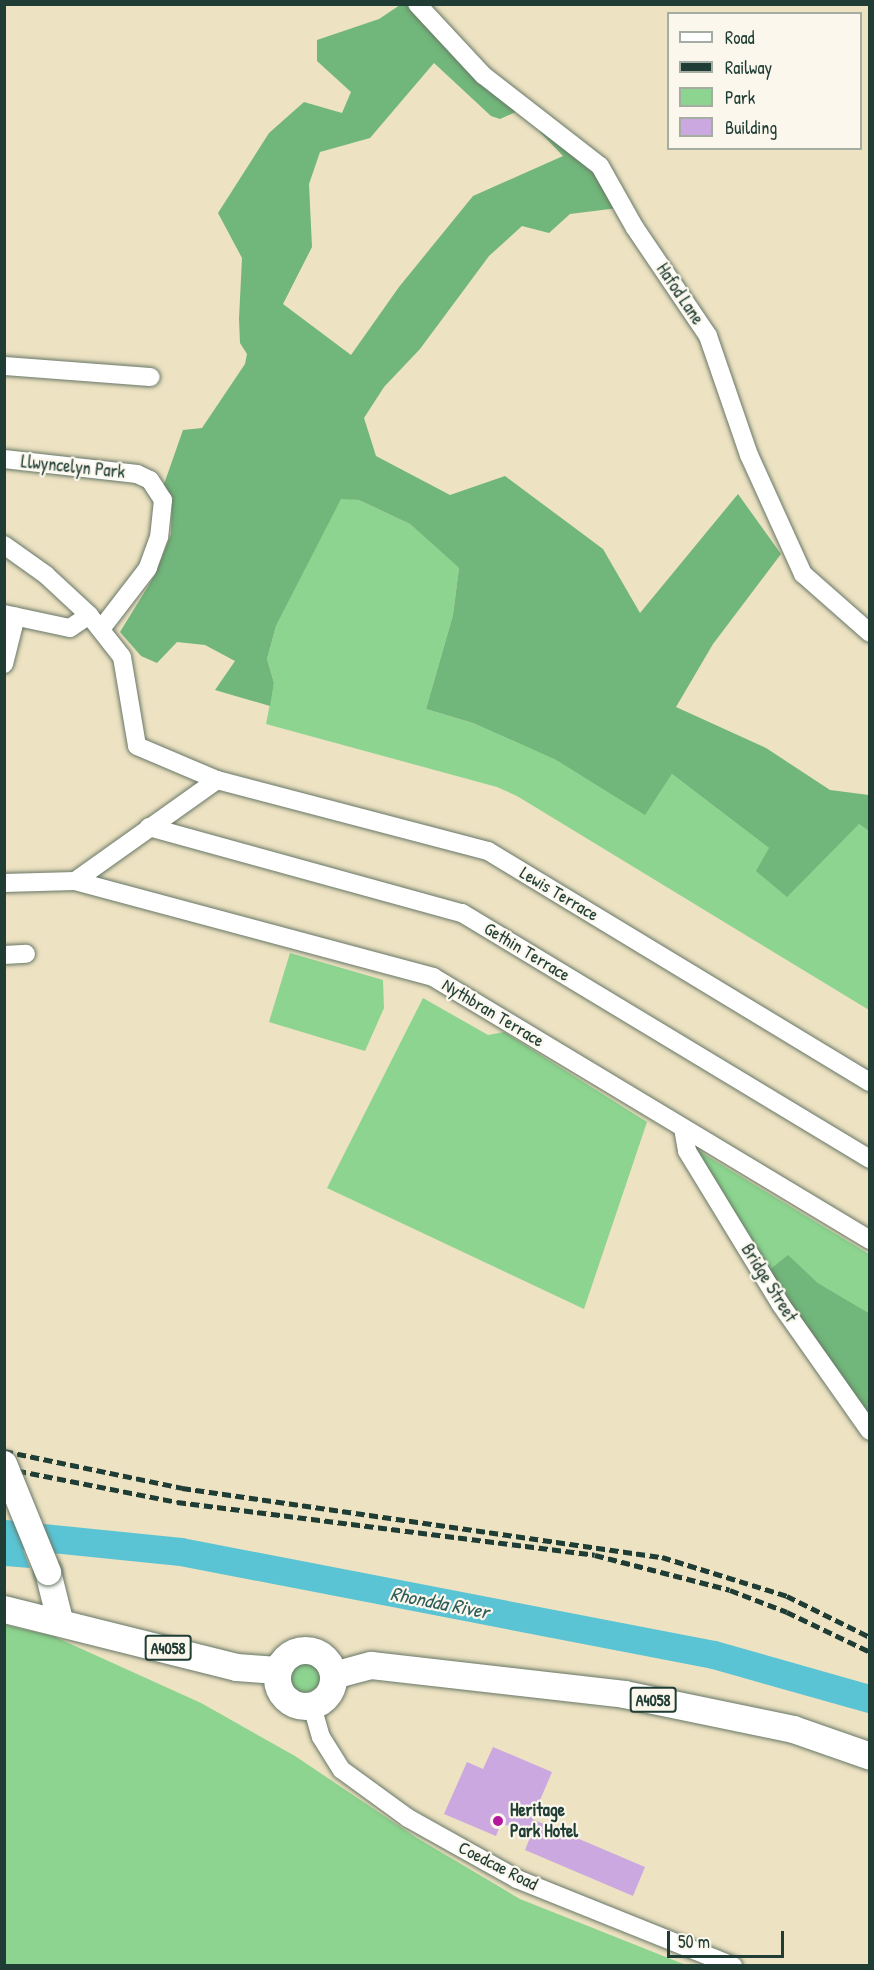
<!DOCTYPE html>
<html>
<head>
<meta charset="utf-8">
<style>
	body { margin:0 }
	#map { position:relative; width:874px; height:1970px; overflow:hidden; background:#ede2c2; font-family:"Patrick Hand",sans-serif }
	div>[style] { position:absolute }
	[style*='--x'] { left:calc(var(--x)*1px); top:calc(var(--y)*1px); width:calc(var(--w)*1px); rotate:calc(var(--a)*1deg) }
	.green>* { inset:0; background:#8cd48f }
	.round { border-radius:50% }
	.forest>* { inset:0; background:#71b67a }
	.water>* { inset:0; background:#5ac4d4 }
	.river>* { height:28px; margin:-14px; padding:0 14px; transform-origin:14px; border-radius:14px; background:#5ac4d4 }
	.building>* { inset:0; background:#cca8e1 }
	.roads { filter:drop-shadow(0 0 2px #677766) drop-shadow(0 0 2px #677766) }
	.minor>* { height:18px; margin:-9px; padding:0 9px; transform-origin:9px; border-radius:9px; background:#fff }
	.secondary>* { height:26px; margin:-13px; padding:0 13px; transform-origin:13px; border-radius:13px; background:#fff }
	.primary>* { height:27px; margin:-13.5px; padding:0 13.5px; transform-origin:13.5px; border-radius:13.5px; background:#fff }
	.primary>.ring { margin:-13.5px; padding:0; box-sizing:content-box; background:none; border:27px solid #fff; border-radius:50% }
	.rail>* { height:4.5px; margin-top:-2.25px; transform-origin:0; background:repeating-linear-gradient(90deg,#1f3d34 0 9px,transparent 0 13.5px) }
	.bridges { filter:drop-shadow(0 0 2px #677766) drop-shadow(0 0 2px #677766) }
	.secondary-bridge>* { height:26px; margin:-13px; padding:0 13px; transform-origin:13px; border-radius:13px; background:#fff }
	.dots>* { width:16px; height:16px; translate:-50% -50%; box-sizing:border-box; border:3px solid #fbf7ec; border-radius:50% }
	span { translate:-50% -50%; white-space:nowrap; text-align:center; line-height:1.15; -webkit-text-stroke:4.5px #fbf7ec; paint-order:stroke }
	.shield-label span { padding:2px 4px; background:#fbf7ec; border:2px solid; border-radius:4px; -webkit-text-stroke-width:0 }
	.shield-label { font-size:16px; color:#1f3d34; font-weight:700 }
	.street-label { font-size:18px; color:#1f3d34 }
	.poi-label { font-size:18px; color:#1f3d34; font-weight:700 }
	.left { translate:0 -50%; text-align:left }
	.water-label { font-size:20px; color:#2e5f5c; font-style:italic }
	.frame { position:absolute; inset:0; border:6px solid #1f3d34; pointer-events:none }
	.legend { position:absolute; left:667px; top:12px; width:195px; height:138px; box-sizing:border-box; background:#fbf7ec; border:2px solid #a3ada2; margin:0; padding:8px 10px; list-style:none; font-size:18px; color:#1f3d34 }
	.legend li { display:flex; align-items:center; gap:12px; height:30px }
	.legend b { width:30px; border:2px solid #a3ada2 }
	.scale { position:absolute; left:667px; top:1931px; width:117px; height:27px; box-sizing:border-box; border:3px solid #1f3d34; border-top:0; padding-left:8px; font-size:18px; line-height:21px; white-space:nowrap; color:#1f3d34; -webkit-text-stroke:4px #fbf7ec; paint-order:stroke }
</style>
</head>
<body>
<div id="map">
	<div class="green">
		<i style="clip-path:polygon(341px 498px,359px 500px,410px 524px,459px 568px,453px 615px,426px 709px,473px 723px,556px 760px,645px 814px,672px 774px,769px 848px,859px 824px,869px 831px,869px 1010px,517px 796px,497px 787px,266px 724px,274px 683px,267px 659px,276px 626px)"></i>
		<i style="clip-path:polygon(290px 953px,383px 980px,384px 1008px,365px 1051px,269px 1022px)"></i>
		<i style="clip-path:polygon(423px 998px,488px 1035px,504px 1032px,647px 1122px,584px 1309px,327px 1188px)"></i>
		<i style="clip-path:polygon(694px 1148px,869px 1254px,869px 1313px,818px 1283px,788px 1256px,768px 1271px)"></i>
		<i style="clip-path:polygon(5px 1625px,53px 1636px,201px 1703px,295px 1756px,417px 1838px,520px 1899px,686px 1965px,5px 1965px)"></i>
		<i class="round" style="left:289px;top:1660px;width:32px;height:32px"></i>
	</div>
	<div class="forest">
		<i style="clip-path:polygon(400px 5px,409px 5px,520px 110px,500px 119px,491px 116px,434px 63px,370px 138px,320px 152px,309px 184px,312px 247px,283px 304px,351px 355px,399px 287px,473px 196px,563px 156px,540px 132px,544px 128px,597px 174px,618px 208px,570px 214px,549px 233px,522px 226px,489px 256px,420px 349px,384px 387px,364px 418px,376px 456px,450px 495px,505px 476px,603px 549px,640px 613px,738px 494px,781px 554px,713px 644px,676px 707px,766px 748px,830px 790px,869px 795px,869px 831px,859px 824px,787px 897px,756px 871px,769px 848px,672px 774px,645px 815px,556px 760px,473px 723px,426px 709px,453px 615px,459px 568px,410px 524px,359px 500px,341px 499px,276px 626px,267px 659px,274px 683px,270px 706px,215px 690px,235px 661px,205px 645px,177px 642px,157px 663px,141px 656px,120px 632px,155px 575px,171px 534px,172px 497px,163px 487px,183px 430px,202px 428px,245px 364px,247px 354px,240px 343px,239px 319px,242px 258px,218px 213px,269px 133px,304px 102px,342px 113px,351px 92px,317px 61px,317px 40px,379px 19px)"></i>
		<i style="clip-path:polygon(788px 1255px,818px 1283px,869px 1313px,869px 1417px,768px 1271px)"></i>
	</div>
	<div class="water">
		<i style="clip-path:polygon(4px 1523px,13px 1524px,30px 1568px,5px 1566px)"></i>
	</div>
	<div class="river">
		<i style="--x:4;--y:1534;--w:178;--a:5.8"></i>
		<i style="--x:181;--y:1552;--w:543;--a:10.94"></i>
		<i style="--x:714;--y:1655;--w:162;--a:15.8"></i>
	</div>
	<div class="building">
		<i style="clip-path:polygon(493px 1747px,552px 1772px,532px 1819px,645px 1867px,633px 1896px,525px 1850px,531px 1835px,501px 1823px,496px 1836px,444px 1814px,467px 1762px,483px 1769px)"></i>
	</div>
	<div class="roads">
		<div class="minor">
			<i style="--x:417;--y:4;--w:97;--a:47.1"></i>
			<i style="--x:483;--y:75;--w:148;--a:37.9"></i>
			<i style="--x:600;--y:166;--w:71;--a:60.6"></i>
			<i style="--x:635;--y:228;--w:130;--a:55.9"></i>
			<i style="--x:708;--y:336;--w:126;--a:71"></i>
			<i style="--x:749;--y:455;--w:131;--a:65.6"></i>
			<i style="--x:803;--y:574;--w:89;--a:41.4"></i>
			<i style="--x:4;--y:366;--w:147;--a:4.3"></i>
			<i style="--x:4;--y:459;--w:134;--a:6.4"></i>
			<i style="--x:137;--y:474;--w:14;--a:25"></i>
			<i style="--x:150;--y:480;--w:24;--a:57"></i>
			<i style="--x:163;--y:500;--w:37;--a:96"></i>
			<i style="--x:159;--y:537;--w:33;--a:110"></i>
			<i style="--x:148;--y:568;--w:77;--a:127.6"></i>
			<i style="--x:4;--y:545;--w:52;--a:35.5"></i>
			<i style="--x:46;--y:575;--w:59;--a:42.9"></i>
			<i style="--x:4;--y:614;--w:67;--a:12"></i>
			<i style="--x:70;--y:628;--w:23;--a:-34"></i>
			<i style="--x:89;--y:615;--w:53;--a:51.8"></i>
			<i style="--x:122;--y:657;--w:90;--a:80.4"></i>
			<i style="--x:137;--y:746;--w:87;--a:23"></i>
			<i style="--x:217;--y:780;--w:280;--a:14.7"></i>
			<i style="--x:488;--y:851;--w:446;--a:31.2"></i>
			<i style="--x:4;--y:664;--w:49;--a:-76"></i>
			<i style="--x:149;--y:827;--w:325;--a:15.4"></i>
			<i style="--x:462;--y:913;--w:476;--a:31.1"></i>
			<i style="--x:75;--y:881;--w:174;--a:-35.4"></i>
			<i style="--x:4;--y:883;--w:71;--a:-1.6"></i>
			<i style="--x:75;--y:881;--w:371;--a:15"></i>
			<i style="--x:433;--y:977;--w:510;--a:31.04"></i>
			<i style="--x:4;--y:955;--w:22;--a:-3"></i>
			<i style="--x:683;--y:1128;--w:23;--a:80"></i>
			<i style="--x:687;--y:1151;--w:180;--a:58.6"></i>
			<i style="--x:781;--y:1305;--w:154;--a:54.8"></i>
			<i style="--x:312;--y:1706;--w:32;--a:74"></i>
			<i style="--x:321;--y:1737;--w:39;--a:58"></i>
			<i style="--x:342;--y:1770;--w:82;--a:36"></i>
			<i style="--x:408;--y:1818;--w:125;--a:29.2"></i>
			<i style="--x:517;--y:1879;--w:233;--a:21.9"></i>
		</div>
		<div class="secondary">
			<i style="--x:48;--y:1572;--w:49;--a:76"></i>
		</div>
		<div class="primary">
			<i style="--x:4;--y:1609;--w:239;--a:14"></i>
			<i style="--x:236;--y:1667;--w:41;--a:4.2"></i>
			<i class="ring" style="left:277px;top:1650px;width:29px;height:29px"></i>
			<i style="--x:333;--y:1675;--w:39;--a:-15"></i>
			<i style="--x:371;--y:1665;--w:255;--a:6.5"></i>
			<i style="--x:624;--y:1694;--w:173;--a:11.7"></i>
			<i style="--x:793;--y:1729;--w:82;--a:19.3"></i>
		</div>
	</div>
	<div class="rail">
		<i style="--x:4;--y:1451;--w:182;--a:11.7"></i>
		<i style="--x:182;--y:1488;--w:485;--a:8.2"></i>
		<i style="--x:662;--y:1557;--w:131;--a:17.3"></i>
		<i style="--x:787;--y:1596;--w:93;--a:26.3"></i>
		<i style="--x:4;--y:1468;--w:176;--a:11.1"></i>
		<i style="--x:177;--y:1502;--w:421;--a:7.2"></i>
		<i style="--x:595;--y:1555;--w:139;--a:14.5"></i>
		<i style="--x:730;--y:1590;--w:61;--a:21.1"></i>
		<i style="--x:787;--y:1612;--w:92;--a:25.7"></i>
	</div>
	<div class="bridges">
		<div class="secondary-bridge">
			<i style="--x:4;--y:1464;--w:117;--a:67.8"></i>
		</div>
	</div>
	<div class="dots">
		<i style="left:498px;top:1821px;background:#b5179e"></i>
	</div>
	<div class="shield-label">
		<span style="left:168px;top:1648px">A4058</span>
		<span style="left:653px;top:1700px">A4058</span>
	</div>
	<div class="street-label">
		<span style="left:680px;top:294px;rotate:56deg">Hafod Lane</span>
		<span style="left:73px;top:467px;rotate:6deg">Llwyncelyn Park</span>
		<span style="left:559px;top:894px;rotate:31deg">Lewis Terrace</span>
		<span style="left:527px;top:952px;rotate:31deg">Gethin Terrace</span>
		<span style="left:493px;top:1013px;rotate:31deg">Nythbran Terrace</span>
		<span style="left:769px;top:1283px;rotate:58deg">Bridge Street</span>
		<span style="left:498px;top:1866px;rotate:27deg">Coedcae Road</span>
	</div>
	<div class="poi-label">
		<span class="left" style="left:510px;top:1821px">Heritage<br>Park Hotel</span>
	</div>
	<div class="water-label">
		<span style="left:440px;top:1602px;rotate:11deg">Rhondda River</span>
	</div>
	<div class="frame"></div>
	<ul class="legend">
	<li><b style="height:8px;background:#fff"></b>Road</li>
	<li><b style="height:8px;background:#1f3d34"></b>Railway</li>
	<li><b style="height:16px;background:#8cd48f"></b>Park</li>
	<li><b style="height:16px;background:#cca8e1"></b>Building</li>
	</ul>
	<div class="scale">50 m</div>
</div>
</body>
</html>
